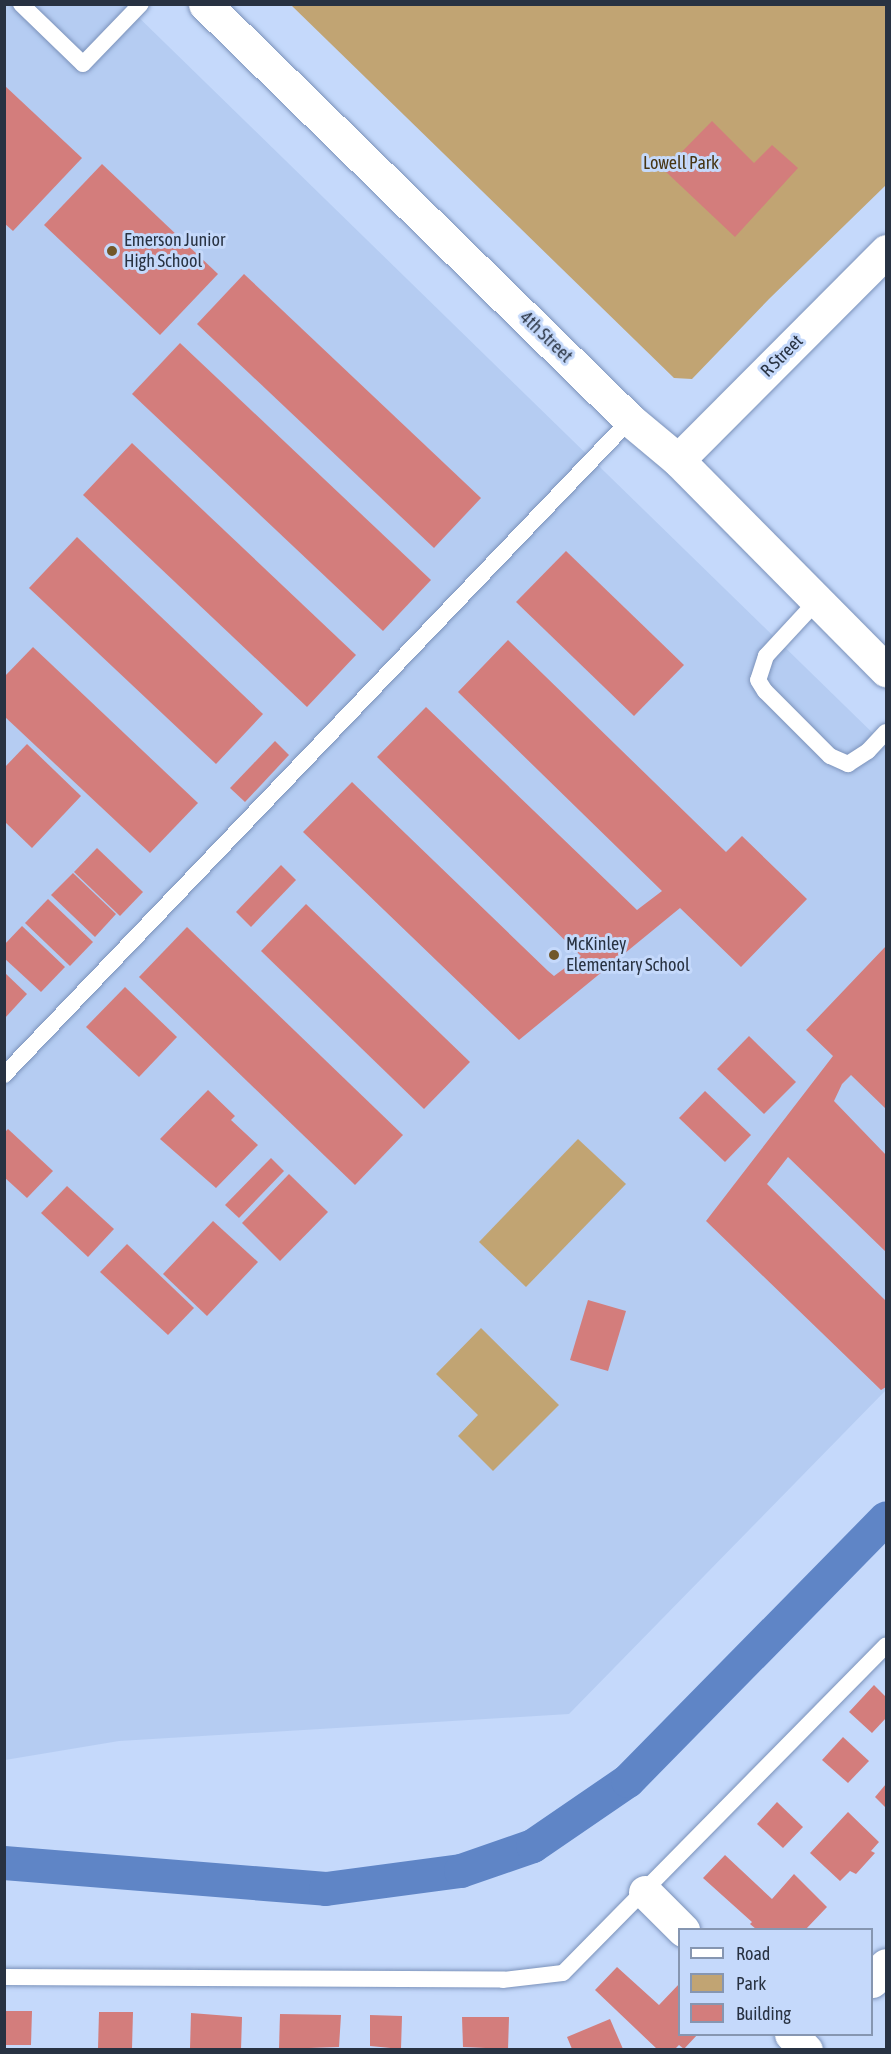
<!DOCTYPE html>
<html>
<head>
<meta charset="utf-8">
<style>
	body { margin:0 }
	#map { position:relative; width:891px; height:2054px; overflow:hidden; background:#c5d9fb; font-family:"Asap Condensed",sans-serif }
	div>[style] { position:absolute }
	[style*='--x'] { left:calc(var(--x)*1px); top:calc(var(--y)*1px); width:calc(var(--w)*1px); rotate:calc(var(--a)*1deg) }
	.built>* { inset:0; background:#b5ccf2 }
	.green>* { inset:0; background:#c1a473 }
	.canal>* { height:34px; margin:-17px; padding:0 17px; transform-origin:17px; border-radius:17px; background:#5f85c6 }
	.building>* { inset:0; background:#d37d7c }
	.roads { filter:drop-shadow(0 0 2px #7b92ba) drop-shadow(0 0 2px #7b92ba) }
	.service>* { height:16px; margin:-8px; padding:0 8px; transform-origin:8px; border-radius:8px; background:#fff }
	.minor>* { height:33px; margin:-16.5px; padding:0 16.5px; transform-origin:16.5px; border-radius:16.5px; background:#fff }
	.tertiary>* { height:33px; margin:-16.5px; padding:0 16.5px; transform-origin:16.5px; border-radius:16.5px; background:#fff }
	.dots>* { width:16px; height:16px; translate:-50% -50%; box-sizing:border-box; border:3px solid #c5d9fb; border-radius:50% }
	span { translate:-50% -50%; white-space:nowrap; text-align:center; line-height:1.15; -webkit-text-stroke:6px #c5d9fb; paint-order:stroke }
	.park-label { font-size:18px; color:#473513 }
	.poi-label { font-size:18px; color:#283242 }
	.left { translate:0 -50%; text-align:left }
	.street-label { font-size:18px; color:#283242 }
	.frame { position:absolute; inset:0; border:6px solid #283242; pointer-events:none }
	.legend { position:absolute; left:678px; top:1928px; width:195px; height:108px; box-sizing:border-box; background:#c5d9fb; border:2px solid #8696b1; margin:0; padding:8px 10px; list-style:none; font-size:18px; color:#283242 }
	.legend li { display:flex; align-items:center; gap:12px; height:30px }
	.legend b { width:30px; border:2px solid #8696b1 }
</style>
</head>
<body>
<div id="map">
	<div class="built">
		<i style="clip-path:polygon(5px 5px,126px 5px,886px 746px,886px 1390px,569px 1714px,119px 1741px,5px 1760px)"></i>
	</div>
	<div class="green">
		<i style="clip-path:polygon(291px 5px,886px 5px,886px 185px,769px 299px,692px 379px,674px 378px)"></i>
		<i style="clip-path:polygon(578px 1139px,626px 1184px,526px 1287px,479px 1242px)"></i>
		<i style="clip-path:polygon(481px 1328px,559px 1405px,493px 1471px,458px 1436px,478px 1415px,436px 1374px)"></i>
	</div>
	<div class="canal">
		<i style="--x:4;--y:1863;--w:323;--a:4.6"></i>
		<i style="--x:326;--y:1889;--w:136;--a:-7.6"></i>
		<i style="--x:461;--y:1871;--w:76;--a:-19.1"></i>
		<i style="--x:533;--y:1846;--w:115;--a:-34.4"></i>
		<i style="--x:628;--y:1781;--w:368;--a:-45.5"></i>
	</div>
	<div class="building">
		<i style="clip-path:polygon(4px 85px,82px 158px,13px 231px,4px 223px)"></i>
		<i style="clip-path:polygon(712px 121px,754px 163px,772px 145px,798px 168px,735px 237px,664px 170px)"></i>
		<i style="clip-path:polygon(102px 164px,218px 274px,160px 335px,44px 225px)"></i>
		<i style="clip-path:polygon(244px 274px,481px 498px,434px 548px,197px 324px)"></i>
		<i style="clip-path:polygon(180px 343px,431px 580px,383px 631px,132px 394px)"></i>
		<i style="clip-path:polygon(132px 443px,356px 655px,307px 707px,83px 495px)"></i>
		<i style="clip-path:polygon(77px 537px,263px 714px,216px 764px,29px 588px)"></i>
		<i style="clip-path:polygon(566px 551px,684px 665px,634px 716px,516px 602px)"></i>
		<i style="clip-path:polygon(508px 640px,726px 852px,742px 836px,807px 899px,741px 967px,680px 908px,519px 1040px,303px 832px,352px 782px,548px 971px,554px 976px,581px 956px,377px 757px,426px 707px,637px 910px,662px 891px,458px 692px)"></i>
		<i style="clip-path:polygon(33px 647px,198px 803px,150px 853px,4px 716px,4px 677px)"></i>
		<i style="clip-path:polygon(275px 741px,289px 755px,245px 802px,230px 788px)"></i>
		<i style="clip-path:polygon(27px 744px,81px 796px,32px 848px,4px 821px,4px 768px)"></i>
		<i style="clip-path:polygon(97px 848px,143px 892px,120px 916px,74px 872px)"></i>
		<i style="clip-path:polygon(281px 865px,296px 880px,251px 927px,236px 912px)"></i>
		<i style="clip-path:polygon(73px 873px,116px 914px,95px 937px,51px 895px)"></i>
		<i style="clip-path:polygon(48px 899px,93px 942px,70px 966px,25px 923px)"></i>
		<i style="clip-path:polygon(306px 904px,470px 1062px,424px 1109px,261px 951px)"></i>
		<i style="clip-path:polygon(22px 926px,65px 967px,41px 992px,4px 958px,4px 945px)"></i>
		<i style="clip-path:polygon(187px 927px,403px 1135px,355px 1185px,139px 977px)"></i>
		<i style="clip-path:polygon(886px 946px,886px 1109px,851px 1075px,842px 1084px,834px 1101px,886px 1155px,886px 1252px,788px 1157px,767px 1184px,886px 1301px,886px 1387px,881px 1390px,706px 1221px,833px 1056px,806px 1030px)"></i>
		<i style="clip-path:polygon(5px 973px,27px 994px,5px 1018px)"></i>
		<i style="clip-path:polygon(125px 987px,177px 1037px,139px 1077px,86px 1027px)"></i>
		<i style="clip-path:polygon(749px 1036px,796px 1082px,764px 1114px,717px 1069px)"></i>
		<i style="clip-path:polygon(208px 1090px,235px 1116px,231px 1120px,258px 1145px,216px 1188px,160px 1139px)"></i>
		<i style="clip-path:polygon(705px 1091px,751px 1135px,725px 1162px,679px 1118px)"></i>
		<i style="clip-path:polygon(8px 1129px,53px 1171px,27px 1198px,4px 1177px,4px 1133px)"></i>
		<i style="clip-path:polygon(271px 1158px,284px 1171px,239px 1218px,225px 1205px)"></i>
		<i style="clip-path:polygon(289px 1174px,328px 1212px,280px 1261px,242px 1223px)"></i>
		<i style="clip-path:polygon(67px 1186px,114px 1229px,88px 1257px,41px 1213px)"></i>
		<i style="clip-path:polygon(213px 1221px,258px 1262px,207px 1316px,163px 1274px)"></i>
		<i style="clip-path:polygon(127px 1244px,194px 1308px,168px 1335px,100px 1272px)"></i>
		<i style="clip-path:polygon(588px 1300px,626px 1311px,608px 1371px,570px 1360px)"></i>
		<i style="clip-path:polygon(874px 1685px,885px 1696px,886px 1694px,886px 1718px,872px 1733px,849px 1712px)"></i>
		<i style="clip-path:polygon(843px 1737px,869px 1761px,848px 1783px,822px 1760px)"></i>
		<i style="clip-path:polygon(886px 1784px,886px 1808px,875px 1797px)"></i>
		<i style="clip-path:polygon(777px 1802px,803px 1827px,783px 1848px,757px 1824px)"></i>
		<i style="clip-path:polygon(848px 1812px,879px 1842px,871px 1851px,875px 1853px,856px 1874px,850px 1871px,840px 1881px,810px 1853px)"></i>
		<i style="clip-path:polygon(725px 1855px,772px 1899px,794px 1874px,827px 1907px,806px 1929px,756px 1929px,750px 1924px,752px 1922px,703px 1878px)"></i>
		<i style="clip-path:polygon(617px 1967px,659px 2005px,680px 1983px,680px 2034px,698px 2034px,684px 2049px,679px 2045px,675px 2049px,657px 2049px,595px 1990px)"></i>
		<i style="clip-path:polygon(4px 2011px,32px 2011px,31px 2045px,4px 2045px)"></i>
		<i style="clip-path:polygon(99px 2012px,133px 2012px,132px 2049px,98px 2049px)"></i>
		<i style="clip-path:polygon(191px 2013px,242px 2017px,241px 2049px,190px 2049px)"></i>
		<i style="clip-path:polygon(280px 2014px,341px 2015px,339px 2047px,279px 2049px)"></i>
		<i style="clip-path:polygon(370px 2015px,402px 2016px,401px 2049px,370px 2046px)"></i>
		<i style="clip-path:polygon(462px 2017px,509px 2017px,508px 2049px,463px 2047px)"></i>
		<i style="clip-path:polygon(610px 2019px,623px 2049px,572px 2049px,567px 2037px)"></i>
	</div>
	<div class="roads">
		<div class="service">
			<i style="--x:21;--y:4;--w:86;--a:44.1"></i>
			<i style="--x:83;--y:64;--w:83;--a:-46"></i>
			<i style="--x:816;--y:602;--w:74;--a:132.8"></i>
			<i style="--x:766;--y:656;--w:25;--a:108"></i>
			<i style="--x:758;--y:680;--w:13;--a:58"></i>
			<i style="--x:765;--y:691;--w:92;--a:45"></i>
			<i style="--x:830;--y:756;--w:20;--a:24"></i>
			<i style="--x:848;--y:764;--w:24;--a:-33"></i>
			<i style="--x:868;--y:751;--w:26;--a:-47"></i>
			<i style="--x:4;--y:1075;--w:906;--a:-46.3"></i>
			<i style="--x:4;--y:1977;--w:499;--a:0.3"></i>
			<i style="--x:503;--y:1980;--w:60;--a:-6.7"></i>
			<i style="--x:563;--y:1973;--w:460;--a:-45.4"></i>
		</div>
		<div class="minor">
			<i style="--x:678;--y:460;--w:295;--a:-45.1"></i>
			<i style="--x:645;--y:1892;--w:54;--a:45"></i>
			<i style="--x:872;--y:1981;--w:21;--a:-49"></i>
			<i style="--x:791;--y:2034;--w:22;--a:47"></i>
		</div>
		<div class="tertiary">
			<i style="--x:205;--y:4;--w:595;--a:44.39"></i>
			<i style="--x:630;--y:420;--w:62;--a:39.8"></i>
			<i style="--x:678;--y:460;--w:296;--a:45.3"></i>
		</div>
	</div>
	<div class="dots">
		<i style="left:112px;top:251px;background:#715729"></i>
		<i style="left:554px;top:955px;background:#715729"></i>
	</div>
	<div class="park-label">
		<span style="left:681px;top:163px">Lowell Park</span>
	</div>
	<div class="poi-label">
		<span class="left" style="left:124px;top:251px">Emerson Junior<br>High School</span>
		<span class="left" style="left:566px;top:955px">McKinley<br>Elementary School</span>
	</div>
	<div class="street-label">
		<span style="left:546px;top:337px;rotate:44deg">4th Street</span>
		<span style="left:782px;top:356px;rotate:-45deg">R Street</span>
	</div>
	<div class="frame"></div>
	<ul class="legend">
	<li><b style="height:8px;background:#fff"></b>Road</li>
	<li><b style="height:16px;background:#c1a473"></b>Park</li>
	<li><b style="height:16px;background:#d37d7c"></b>Building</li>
	</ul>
</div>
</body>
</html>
